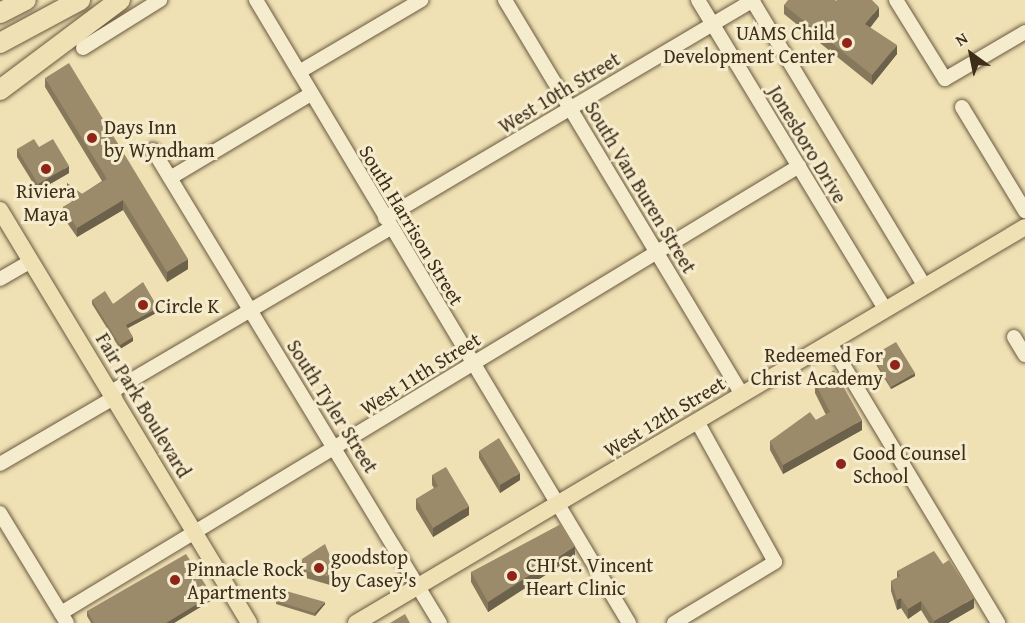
<!DOCTYPE html>
<html>
<head>
<meta charset="utf-8">
<style>
	body { margin:0 }
	#map { position:relative; width:1025px; height:623px; overflow:hidden; background:#f0e1b4; font-family:"Gentium Book Plus",serif }
	div>[style] { position:absolute }
	[style*='--x'] { left:calc(var(--x)*1px); top:calc(var(--y)*1px); width:calc(var(--w)*1px); rotate:calc(var(--a)*1deg) }
	.roads { filter:drop-shadow(0 0 2px #6a5a40) drop-shadow(0 0 2px #6a5a40) }
	.minor>* { height:14px; margin:-7px; padding:0 7px; transform-origin:7px; border-radius:7px; background:#f5ecce }
	.major>* { height:16px; margin:-8px; padding:0 8px; transform-origin:8px; border-radius:8px; background:#f0e1b4 }
	.highway>* { height:20px; margin:-10px; padding:0 10px; transform-origin:10px; border-radius:10px; background:#f0e1b4 }
	.wall>* { inset:0; background:#85785b }
	.shaded-wall>* { inset:0; background:#6c614a }
	.building>* { inset:0; background:#9b8b6a }
	.dots>* { width:16px; height:16px; translate:-50% -50%; box-sizing:border-box; border:3px solid #f5ecce; border-radius:50% }
	span { translate:-50% -50%; white-space:nowrap; text-align:center; line-height:1.15; -webkit-text-stroke:6px #f5ecce; paint-order:stroke }
	.poi-label { font-size:20px; color:#3e2d19 }
	.right { translate:-100% -50%; text-align:right }
	.left { translate:0 -50%; text-align:left }
	.street-label { font-size:20px; color:#3e2d19 }
	.north { position:absolute; left:941px; top:24px; width:60px; height:60px; -webkit-text-stroke:4px #f5ecce; paint-order:stroke; rotate:327deg; font-size:16px; font-weight:700; line-height:24px; text-align:center; color:#3e2d19 }
	.north::after { content:''; display:block; margin:auto; width:21px; height:27px; background:#3e2d19; clip-path:polygon(50% 0,100% 100%,50% 72%,0 100%) }
</style>
</head>
<body>
<div id="map">
	<div class="roads">
		<div class="minor">
			<i style="--x:256;--y:0;--w:726;--a:59.09"></i>
			<i style="--x:505;--y:0;--w:460;--a:59"></i>
			<i style="--x:698;--y:0;--w:361;--a:58.8"></i>
			<i style="--x:752;--y:0;--w:333;--a:58.9"></i>
			<i style="--x:896;--y:0;--w:93;--a:58.2"></i>
			<i style="--x:945;--y:79;--w:93;--a:-30.4"></i>
			<i style="--x:83;--y:48;--w:91;--a:-31.9"></i>
			<i style="--x:299;--y:72;--w:142;--a:-30.5"></i>
			<i style="--x:962;--y:107;--w:122;--a:58.8"></i>
			<i style="--x:153;--y:150;--w:553;--a:58.75"></i>
			<i style="--x:170;--y:178;--w:162;--a:-30.8"></i>
			<i style="--x:385;--y:218;--w:428;--a:-30.6"></i>
			<i style="--x:0;--y:279;--w:36;--a:-30"></i>
			<i style="--x:1014;--y:337;--w:21;--a:59"></i>
			<i style="--x:830;--y:343;--w:327;--a:59"></i>
			<i style="--x:111;--y:392;--w:324;--a:-30.4"></i>
			<i style="--x:0;--y:464;--w:133;--a:-30.2"></i>
			<i style="--x:0;--y:513;--w:129;--a:58.7"></i>
			<i style="--x:61;--y:613;--w:863;--a:-31.2"></i>
			<i style="--x:674;--y:623;--w:118;--a:-31.1"></i>
			<i style="--x:775;--y:562;--w:161;--a:-119"></i>
		</div>
		<div class="major">
			<i style="--x:0;--y:210;--w:482;--a:58.9"></i>
			<i style="--x:356;--y:623;--w:777;--a:-30.62"></i>
		</div>
		<div class="highway">
			<i style="--x:0;--y:13;--w:29;--a:-27"></i>
			<i style="--x:0;--y:43;--w:91;--a:-28.3"></i>
			<i style="--x:0;--y:90;--w:150;--a:-36.9"></i>
		</div>
	</div>
	<div class="wall">
		<i style="clip-path:polygon(836px 1px,879px 16px,870px 28px,897px 54px,872px 85px,784px 14px,784px 5px)"></i>
		<i style="clip-path:polygon(45px 78px,188px 269px,167px 282px,123px 210px,77px 237px,63px 217px,63px 207px,72px 202px,67px 193px,67px 183px,82px 194px,102px 181px,45px 87px)"></i>
		<i style="clip-path:polygon(39px 147px,69px 173px,38px 191px,17px 157px,17px 149px)"></i>
		<i style="clip-path:polygon(92px 300px,158px 312px,128px 328px,133px 341px,120px 349px,92px 304px)"></i>
		<i style="clip-path:polygon(872px 356px,915px 376px,891px 389px,872px 358px)"></i>
		<i style="clip-path:polygon(815px 383px,862px 430px,783px 474px,770px 450px,770px 441px,816px 420px,826px 415px,815px 393px)"></i>
		<i style="clip-path:polygon(479px 451px,520px 480px,500px 493px,479px 458px)"></i>
		<i style="clip-path:polygon(432px 475px,469px 515px,433px 537px,416px 509px,416px 499px,434px 488px,432px 485px)"></i>
		<i style="clip-path:polygon(575px 556px,488px 612px,471px 582px,471px 572px)"></i>
		<i style="clip-path:polygon(302px 559px,337px 580px,330px 585px,306px 578px,302px 566px)"></i>
		<i style="clip-path:polygon(897px 571px,974px 608px,948px 623px,929px 623px,921px 610px,908px 619px,901px 608px,897px 610px,891px 591px,891px 581px,897px 578px)"></i>
		<i style="clip-path:polygon(212px 600px,174px 623px,91px 623px,87px 616px,87px 611px)"></i>
		<i style="clip-path:polygon(276px 601px,325px 604px,315px 616px,276px 604px)"></i>
	</div>
	<div class="shaded-wall">
		<i style="clip-path:polygon(879px 7px,879px 16px,865px 34px,865px 24px)"></i>
		<i style="clip-path:polygon(897px 45px,897px 54px,872px 85px,872px 75px)"></i>
		<i style="clip-path:polygon(69px 166px,69px 173px,38px 191px,38px 184px)"></i>
		<i style="clip-path:polygon(123px 200px,123px 210px,77px 237px,77px 228px)"></i>
		<i style="clip-path:polygon(188px 259px,188px 269px,167px 282px,167px 272px)"></i>
		<i style="clip-path:polygon(158px 308px,158px 312px,126px 329px,126px 325px)"></i>
		<i style="clip-path:polygon(133px 337px,133px 341px,120px 349px,120px 345px)"></i>
		<i style="clip-path:polygon(915px 373px,915px 376px,891px 389px,891px 387px)"></i>
		<i style="clip-path:polygon(862px 420px,862px 430px,783px 474px,783px 465px)"></i>
		<i style="clip-path:polygon(520px 473px,520px 480px,500px 493px,500px 485px)"></i>
		<i style="clip-path:polygon(469px 506px,469px 515px,433px 537px,433px 528px)"></i>
		<i style="clip-path:polygon(575px 546px,575px 556px,488px 612px,488px 602px)"></i>
		<i style="clip-path:polygon(337px 573px,337px 580px,330px 585px,330px 577px)"></i>
		<i style="clip-path:polygon(212px 595px,212px 600px,174px 623px,166px 623px)"></i>
		<i style="clip-path:polygon(901px 598px,901px 608px,897px 610px,897px 600px)"></i>
		<i style="clip-path:polygon(974px 598px,974px 608px,948px 623px,934px 623px,934px 621px)"></i>
		<i style="clip-path:polygon(921px 601px,921px 610px,908px 619px,908px 609px)"></i>
		<i style="clip-path:polygon(325px 602px,325px 604px,315px 616px,315px 613px)"></i>
	</div>
	<div class="building">
		<i style="clip-path:polygon(788px 0,835px 0,836px 1px,837px 0,872px 0,879px 7px,865px 24px,897px 45px,872px 75px,784px 5px)"></i>
		<i style="clip-path:polygon(69px 63px,188px 259px,167px 272px,123px 200px,77px 228px,63px 207px,76px 199px,67px 183px,82px 194px,107px 179px,45px 78px)"></i>
		<i style="clip-path:polygon(34px 139px,39px 147px,53px 139px,69px 166px,38px 184px,17px 149px)"></i>
		<i style="clip-path:polygon(143px 282px,158px 308px,126px 325px,133px 337px,120px 345px,92px 300px,105px 291px,113px 304px)"></i>
		<i style="clip-path:polygon(896px 342px,915px 373px,891px 387px,872px 356px)"></i>
		<i style="clip-path:polygon(834px 370px,862px 420px,783px 465px,770px 441px,810px 412px,816px 420px,830px 412px,815px 383px)"></i>
		<i style="clip-path:polygon(499px 438px,520px 473px,500px 485px,479px 451px)"></i>
		<i style="clip-path:polygon(446px 467px,469px 506px,433px 528px,416px 499px,438px 486px,432px 475px)"></i>
		<i style="clip-path:polygon(561px 524px,575px 546px,488px 602px,471px 572px)"></i>
		<i style="clip-path:polygon(325px 544px,337px 573px,330px 577px,306px 571px,302px 559px)"></i>
		<i style="clip-path:polygon(934px 551px,943px 564px,949px 560px,974px 598px,934px 621px,921px 601px,908px 609px,901px 598px,897px 600px,891px 581px,900px 576px,897px 571px)"></i>
		<i style="clip-path:polygon(186px 554px,212px 595px,166px 623px,94px 623px,87px 611px)"></i>
		<i style="clip-path:polygon(279px 589px,325px 602px,315px 613px,276px 601px)"></i>
		<i style="clip-path:polygon(405px 614px,410px 623px,390px 623px)"></i>
	</div>
	<div class="dots">
		<i style="left:847px;top:43px;background:#8f2418"></i>
		<i style="left:92px;top:138px;background:#8f2418"></i>
		<i style="left:46px;top:169px;background:#8f2418"></i>
		<i style="left:143px;top:305px;background:#8f2418"></i>
		<i style="left:895px;top:365px;background:#8f2418"></i>
		<i style="left:841px;top:464px;background:#8f2418"></i>
		<i style="left:319px;top:568px;background:#8f2418"></i>
		<i style="left:512px;top:576px;background:#8f2418"></i>
		<i style="left:175px;top:580px;background:#8f2418"></i>
	</div>
	<div class="poi-label">
		<span class="right" style="left:835px;top:44px">UAMS Child<br>Development Center</span>
		<span class="left" style="left:104px;top:138px">Days Inn<br>by Wyndham</span>
		<span style="left:46px;top:202px">Riviera<br>Maya</span>
		<span class="left" style="left:155px;top:305px">Circle K</span>
		<span class="right" style="left:883px;top:366px">Redeemed For<br>Christ Academy</span>
		<span class="left" style="left:853px;top:464px">Good Counsel<br>School</span>
		<span class="left" style="left:331px;top:568px">goodstop<br>by Casey's</span>
		<span class="left" style="left:526px;top:576px">CHI St. Vincent<br>Heart Clinic</span>
		<span class="left" style="left:187px;top:580px">Pinnacle Rock<br>Apartments</span>
	</div>
	<div class="street-label">
		<span style="left:559px;top:92px;rotate:-31deg">West 10th Street</span>
		<span style="left:808px;top:144px;rotate:59deg">Jonesboro Drive</span>
		<span style="left:641px;top:187px;rotate:59deg">South Van Buren Street</span>
		<span style="left:412px;top:225px;rotate:59deg">South Harrison Street</span>
		<span style="left:420px;top:373px;rotate:-32deg">West 11th Street</span>
		<span style="left:144px;top:405px;rotate:59deg">Fair Park Boulevard</span>
		<span style="left:333px;top:406px;rotate:58deg">South Tyler Street</span>
		<span style="left:664px;top:416px;rotate:-31deg">West 12th Street</span>
	</div>
	<div class="north">N</div>
</div>
</body>
</html>
